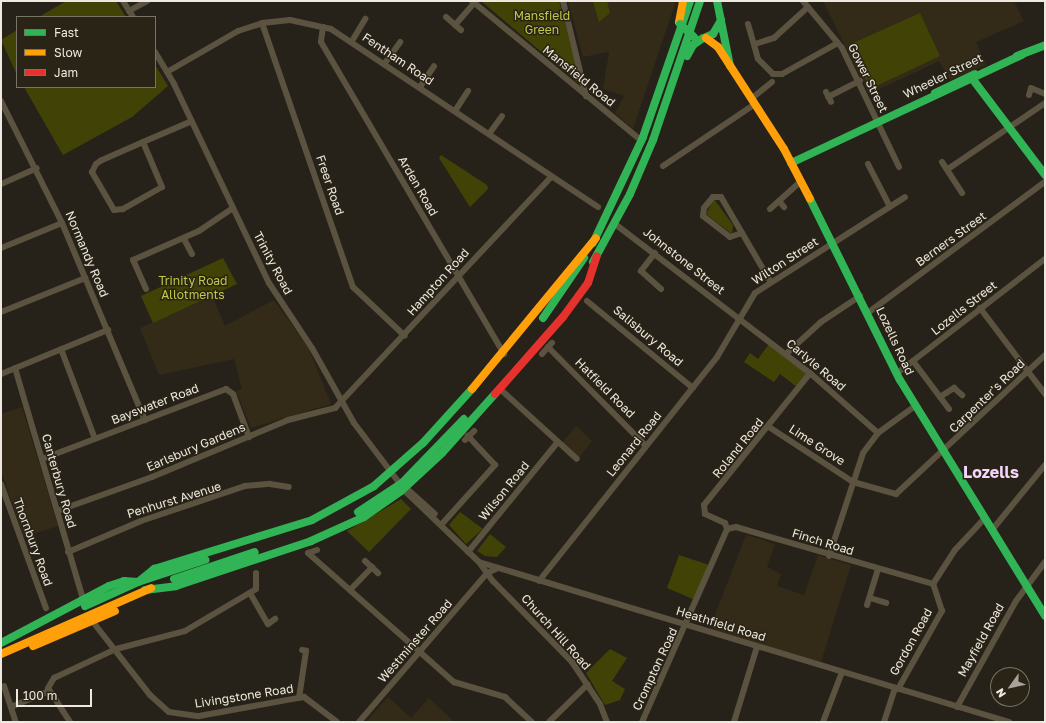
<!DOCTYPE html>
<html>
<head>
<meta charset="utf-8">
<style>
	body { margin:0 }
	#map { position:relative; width:1046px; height:723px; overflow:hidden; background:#26221a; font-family:"Golos Text",sans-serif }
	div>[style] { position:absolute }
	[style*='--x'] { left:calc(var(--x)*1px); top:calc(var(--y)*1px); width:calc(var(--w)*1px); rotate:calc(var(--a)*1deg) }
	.built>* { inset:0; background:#332b18 }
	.green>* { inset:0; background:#414306 }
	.street>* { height:6px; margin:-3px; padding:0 3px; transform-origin:3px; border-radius:3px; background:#5b5240 }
	.fast>* { height:8px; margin:-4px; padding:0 4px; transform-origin:4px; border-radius:4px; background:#30b455 }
	.slow>* { height:8px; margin:-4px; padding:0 4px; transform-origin:4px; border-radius:4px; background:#ff9f0a }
	.jam>* { height:8px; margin:-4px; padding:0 4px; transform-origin:4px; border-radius:4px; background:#e5322d }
	.fast-bridge>* { height:8px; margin:-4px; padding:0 4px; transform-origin:4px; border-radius:4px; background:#30b455 }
	span { translate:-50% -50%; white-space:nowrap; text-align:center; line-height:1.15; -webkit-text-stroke:3px #2a2416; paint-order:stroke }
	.park-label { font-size:12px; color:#c1c948 }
	.street-label { font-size:12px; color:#ede9e0 }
	.district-label { font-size:16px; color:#f3d6fd; font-weight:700 }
	.frame { position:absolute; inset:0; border:2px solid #ede9e0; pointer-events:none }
	.legend { position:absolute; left:16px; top:16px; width:140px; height:72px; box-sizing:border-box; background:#2a2416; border:1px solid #787367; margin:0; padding:5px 7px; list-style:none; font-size:12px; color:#ede9e0 }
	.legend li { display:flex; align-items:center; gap:8px; height:20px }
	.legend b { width:20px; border:1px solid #787367 }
	.north { position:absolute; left:990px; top:667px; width:40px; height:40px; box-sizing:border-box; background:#2a2416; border:1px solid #787367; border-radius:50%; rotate:237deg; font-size:11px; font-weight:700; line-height:16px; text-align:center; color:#ede9e0 }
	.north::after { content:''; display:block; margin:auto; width:14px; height:18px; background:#a7a39b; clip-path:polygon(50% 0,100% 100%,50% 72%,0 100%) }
	.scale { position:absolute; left:16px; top:689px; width:76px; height:18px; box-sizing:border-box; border:2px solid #ede9e0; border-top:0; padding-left:5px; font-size:12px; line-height:14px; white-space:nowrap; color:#ede9e0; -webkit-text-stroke:3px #2a2416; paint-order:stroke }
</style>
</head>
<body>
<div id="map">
	<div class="built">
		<i style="clip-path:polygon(568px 1px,676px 1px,633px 129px,615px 113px,624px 96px,603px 89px,609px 52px,583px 57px)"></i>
		<i style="clip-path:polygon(823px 1px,1014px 1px,1024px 21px,976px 42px,986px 65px,950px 80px,939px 61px,869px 94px)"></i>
		<i style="clip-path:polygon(212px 296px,225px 326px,274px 300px,309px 349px,331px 404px,251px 428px,236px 391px,242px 389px,234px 359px,159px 375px,140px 328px)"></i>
		<i style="clip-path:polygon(22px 407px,58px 526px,24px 537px,1px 471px,1px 414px)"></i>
		<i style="clip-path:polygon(576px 426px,592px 441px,579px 458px,562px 443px)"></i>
		<i style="clip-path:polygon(746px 535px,775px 544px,767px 567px,781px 574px,777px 586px,804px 595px,818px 555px,851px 565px,821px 662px,709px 630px)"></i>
		<i style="clip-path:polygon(388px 697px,411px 718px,429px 698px,454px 722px,366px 722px)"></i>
	</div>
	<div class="green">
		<i style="clip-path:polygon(66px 1px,116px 1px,126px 17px,39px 17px)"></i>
		<i style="clip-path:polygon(481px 1px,559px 1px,582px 86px)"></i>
		<i style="clip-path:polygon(593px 1px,607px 1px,610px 13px,599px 22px)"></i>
		<i style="clip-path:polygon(920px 13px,940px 56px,870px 89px,849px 45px)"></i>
		<i style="clip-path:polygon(17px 30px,17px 75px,1px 40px)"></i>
		<i style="clip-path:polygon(155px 65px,168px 86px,132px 117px,63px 155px,24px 87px,155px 87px)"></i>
		<i style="clip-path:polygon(441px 155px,487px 185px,488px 189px,470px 207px,439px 158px)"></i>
		<i style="clip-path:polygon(714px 199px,733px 225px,732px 234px,706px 214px)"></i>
		<i style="clip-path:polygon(223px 258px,237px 284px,153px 323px,141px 296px)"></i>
		<i style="clip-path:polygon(769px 344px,807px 374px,797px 387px,780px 374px,774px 382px,744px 362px,750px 353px,758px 359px)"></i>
		<i style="clip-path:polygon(401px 499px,411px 509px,369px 552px,347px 531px)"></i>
		<i style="clip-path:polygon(460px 512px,483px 529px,466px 544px,449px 525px)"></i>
		<i style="clip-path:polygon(490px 534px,506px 547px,497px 557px,485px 556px,477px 551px)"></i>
		<i style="clip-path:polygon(679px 555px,709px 565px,695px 600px,667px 588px)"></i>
		<i style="clip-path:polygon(610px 649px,627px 658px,612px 681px,625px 689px,620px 700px,605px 705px,586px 673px)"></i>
	</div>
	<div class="street">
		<i style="--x:123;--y:1;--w:19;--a:58"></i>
		<i style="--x:472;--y:1;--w:214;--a:39.5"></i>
		<i style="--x:563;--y:1;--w:98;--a:76.4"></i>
		<i style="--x:803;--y:1;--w:61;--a:50.3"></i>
		<i style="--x:842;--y:48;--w:132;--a:64.4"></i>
		<i style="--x:129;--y:11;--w:21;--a:-29"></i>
		<i style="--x:446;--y:17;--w:20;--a:41"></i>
		<i style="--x:262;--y:23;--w:279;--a:71"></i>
		<i style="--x:353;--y:287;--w:71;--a:43.3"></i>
		<i style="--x:748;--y:24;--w:36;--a:74"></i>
		<i style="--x:758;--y:59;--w:21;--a:45"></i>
		<i style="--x:773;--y:74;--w:9;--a:0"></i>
		<i style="--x:782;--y:74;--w:64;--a:-29"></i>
		<i style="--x:455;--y:25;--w:29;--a:-49"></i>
		<i style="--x:323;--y:27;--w:15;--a:98"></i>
		<i style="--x:321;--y:42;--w:362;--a:59.6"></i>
		<i style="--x:352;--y:41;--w:26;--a:-59"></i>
		<i style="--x:755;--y:44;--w:20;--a:-18"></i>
		<i style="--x:774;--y:38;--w:46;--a:-42.4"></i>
		<i style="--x:155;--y:52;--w:37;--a:59"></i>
		<i style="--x:174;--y:84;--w:221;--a:64.5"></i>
		<i style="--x:269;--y:283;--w:78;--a:56.5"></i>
		<i style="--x:312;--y:348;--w:86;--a:60.8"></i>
		<i style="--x:354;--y:423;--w:88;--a:52.9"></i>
		<i style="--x:407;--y:493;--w:100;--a:43.8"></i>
		<i style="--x:479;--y:562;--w:554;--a:16.8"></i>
		<i style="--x:385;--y:63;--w:26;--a:-54"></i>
		<i style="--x:167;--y:72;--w:82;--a:-30"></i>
		<i style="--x:238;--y:31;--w:25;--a:-18"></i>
		<i style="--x:262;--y:23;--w:28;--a:-6"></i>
		<i style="--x:290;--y:20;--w:42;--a:12.4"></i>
		<i style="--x:331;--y:29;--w:321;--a:33.7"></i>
		<i style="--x:420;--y:87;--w:25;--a:-56"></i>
		<i style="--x:826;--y:92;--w:11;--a:63"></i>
		<i style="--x:1029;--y:95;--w:7;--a:-74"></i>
		<i style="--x:1031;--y:88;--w:15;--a:23"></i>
		<i style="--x:828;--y:97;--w:36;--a:-27"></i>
		<i style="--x:751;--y:99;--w:27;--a:-39"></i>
		<i style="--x:1;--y:101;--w:136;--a:63.4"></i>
		<i style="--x:62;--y:223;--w:214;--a:67.2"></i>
		<i style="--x:455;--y:111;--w:24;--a:-57"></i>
		<i style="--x:489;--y:134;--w:22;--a:-54"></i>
		<i style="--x:143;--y:142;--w:49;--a:67.1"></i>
		<i style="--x:162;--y:187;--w:45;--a:150.6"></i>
		<i style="--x:123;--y:209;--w:9;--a:174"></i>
		<i style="--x:114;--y:210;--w:44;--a:-120.1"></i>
		<i style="--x:92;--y:172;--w:9;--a:-63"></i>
		<i style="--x:96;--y:164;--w:7;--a:-34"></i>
		<i style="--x:102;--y:160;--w:45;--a:-23.7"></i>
		<i style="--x:143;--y:142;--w:53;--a:-23.2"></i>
		<i style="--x:942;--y:162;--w:37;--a:57"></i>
		<i style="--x:868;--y:164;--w:48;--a:62.9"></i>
		<i style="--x:663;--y:166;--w:111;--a:-34"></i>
		<i style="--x:948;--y:169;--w:117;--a:-34.2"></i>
		<i style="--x:1;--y:184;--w:39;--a:-24"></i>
		<i style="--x:779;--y:201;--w:8;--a:50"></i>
		<i style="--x:770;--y:209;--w:40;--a:-42"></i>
		<i style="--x:615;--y:224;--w:245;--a:37.4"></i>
		<i style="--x:810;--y:373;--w:91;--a:41.4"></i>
		<i style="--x:742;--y:233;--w:13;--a:162"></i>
		<i style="--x:730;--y:237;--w:34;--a:-142"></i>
		<i style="--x:703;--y:216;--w:8;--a:-83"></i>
		<i style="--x:704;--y:208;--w:14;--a:-51"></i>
		<i style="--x:713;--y:197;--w:8;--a:0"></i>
		<i style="--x:721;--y:197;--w:97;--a:59.7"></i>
		<i style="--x:184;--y:239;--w:17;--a:62"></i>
		<i style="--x:1;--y:248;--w:66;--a:-22.3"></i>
		<i style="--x:655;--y:253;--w:23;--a:128"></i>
		<i style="--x:641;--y:271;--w:27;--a:42"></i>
		<i style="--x:146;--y:289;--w:32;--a:-114"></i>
		<i style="--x:133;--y:260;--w:72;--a:-23.7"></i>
		<i style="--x:199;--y:231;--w:41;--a:-34.1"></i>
		<i style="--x:587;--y:301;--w:137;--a:39.4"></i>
		<i style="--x:980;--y:308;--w:108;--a:52.9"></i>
		<i style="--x:1;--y:312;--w:91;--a:-22"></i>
		<i style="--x:869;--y:312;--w:219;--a:-36.5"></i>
		<i style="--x:548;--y:347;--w:139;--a:45.3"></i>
		<i style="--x:61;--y:349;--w:96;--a:69.3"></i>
		<i style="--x:542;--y:354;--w:15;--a:-48"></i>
		<i style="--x:786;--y:354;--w:47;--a:-42.4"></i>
		<i style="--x:821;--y:322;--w:47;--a:-33.7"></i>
		<i style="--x:913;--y:361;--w:60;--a:53.1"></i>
		<i style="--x:15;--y:368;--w:241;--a:73.6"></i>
		<i style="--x:1;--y:374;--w:116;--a:-22.4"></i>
		<i style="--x:896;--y:374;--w:188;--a:-37.7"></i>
		<i style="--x:499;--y:388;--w:105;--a:42.3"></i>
		<i style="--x:940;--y:397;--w:17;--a:-33"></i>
		<i style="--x:954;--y:388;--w:11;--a:41"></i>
		<i style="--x:769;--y:427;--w:100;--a:33.2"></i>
		<i style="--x:853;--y:482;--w:45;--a:15.6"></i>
		<i style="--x:896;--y:494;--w:204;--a:-43"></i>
		<i style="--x:465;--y:440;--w:13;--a:-45"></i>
		<i style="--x:42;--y:459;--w:197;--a:-20.8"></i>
		<i style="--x:226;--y:389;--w:9;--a:36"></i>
		<i style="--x:233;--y:394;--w:46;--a:69.6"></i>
		<i style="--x:1;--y:484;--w:132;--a:70.1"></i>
		<i style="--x:405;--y:487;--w:40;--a:42"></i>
		<i style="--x:57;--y:511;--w:101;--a:-19.7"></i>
		<i style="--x:152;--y:477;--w:147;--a:-22.7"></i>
		<i style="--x:288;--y:420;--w:49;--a:-14.3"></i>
		<i style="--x:335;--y:408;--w:316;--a:-46.9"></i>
		<i style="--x:441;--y:525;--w:81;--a:-48"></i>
		<i style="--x:495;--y:465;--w:40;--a:-133"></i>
		<i style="--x:727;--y:529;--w:9;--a:-13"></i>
		<i style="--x:736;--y:527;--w:205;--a:16.1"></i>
		<i style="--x:727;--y:529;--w:6;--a:-108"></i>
		<i style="--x:725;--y:523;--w:22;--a:-156"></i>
		<i style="--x:705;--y:514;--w:9;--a:-96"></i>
		<i style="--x:704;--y:505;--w:169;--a:-51.2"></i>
		<i style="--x:992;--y:530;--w:84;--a:-50.8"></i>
		<i style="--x:317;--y:550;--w:9;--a:162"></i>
		<i style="--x:308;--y:553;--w:195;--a:41.5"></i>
		<i style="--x:454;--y:682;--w:53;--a:16.4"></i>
		<i style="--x:505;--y:697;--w:37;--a:43"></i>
		<i style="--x:68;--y:552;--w:79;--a:-23"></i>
		<i style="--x:141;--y:521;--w:110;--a:-18.6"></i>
		<i style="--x:245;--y:486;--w:25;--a:-5"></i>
		<i style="--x:270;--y:484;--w:19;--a:9"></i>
		<i style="--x:468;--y:552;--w:141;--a:-50.8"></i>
		<i style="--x:829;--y:556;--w:108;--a:-71.7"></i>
		<i style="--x:863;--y:453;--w:25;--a:-53"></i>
		<i style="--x:878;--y:433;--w:46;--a:-36.1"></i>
		<i style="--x:365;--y:561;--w:18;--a:43"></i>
		<i style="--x:479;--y:562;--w:24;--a:54"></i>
		<i style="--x:493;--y:581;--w:113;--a:45.7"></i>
		<i style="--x:572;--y:662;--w:50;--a:56.3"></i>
		<i style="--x:600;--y:704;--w:19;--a:69"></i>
		<i style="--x:539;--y:581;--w:286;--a:-51.5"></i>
		<i style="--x:717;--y:357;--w:74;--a:-59.3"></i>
		<i style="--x:755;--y:293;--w:178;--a:-32.6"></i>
		<i style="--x:933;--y:584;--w:40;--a:-57.1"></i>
		<i style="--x:955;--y:550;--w:42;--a:-46.9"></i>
		<i style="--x:350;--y:590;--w:32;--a:-46"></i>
		<i style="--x:250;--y:593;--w:36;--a:60"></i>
		<i style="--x:268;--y:624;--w:9;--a:-36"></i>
		<i style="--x:870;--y:598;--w:17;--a:17"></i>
		<i style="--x:867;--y:605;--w:37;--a:-73"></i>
		<i style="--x:93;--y:622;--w:93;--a:52"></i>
		<i style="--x:150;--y:695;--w:25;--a:42"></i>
		<i style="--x:169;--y:712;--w:30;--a:8"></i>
		<i style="--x:199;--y:716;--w:107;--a:-10.3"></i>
		<i style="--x:304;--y:697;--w:41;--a:37.1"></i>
		<i style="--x:4;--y:686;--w:38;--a:72"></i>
		<i style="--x:898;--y:689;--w:90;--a:-60.6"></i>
		<i style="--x:942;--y:611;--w:28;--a:-108"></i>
		<i style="--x:299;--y:698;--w:48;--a:-81.5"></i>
		<i style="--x:306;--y:651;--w:4;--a:-166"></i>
		<i style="--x:11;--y:707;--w:41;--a:-22.8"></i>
		<i style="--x:957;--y:707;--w:121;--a:-60.9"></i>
		<i style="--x:1016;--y:601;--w:49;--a:-53.4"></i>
		<i style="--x:70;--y:722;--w:40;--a:-122.9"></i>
		<i style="--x:48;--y:688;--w:12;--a:-59"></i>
		<i style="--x:54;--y:678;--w:68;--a:-25.1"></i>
		<i style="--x:116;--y:649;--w:71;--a:-14.6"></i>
		<i style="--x:185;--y:631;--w:82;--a:-30.6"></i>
		<i style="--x:256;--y:589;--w:16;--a:-90"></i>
		<i style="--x:359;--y:722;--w:196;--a:-49.3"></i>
		<i style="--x:487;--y:573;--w:12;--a:-24"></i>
		<i style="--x:549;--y:722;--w:54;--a:-44.3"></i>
		<i style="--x:642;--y:722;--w:211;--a:-66.2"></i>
		<i style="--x:734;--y:722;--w:78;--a:-73"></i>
		<i style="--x:823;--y:722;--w:53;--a:-69.2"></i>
		<i style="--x:884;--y:722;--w:36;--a:-72"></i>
	</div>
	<div class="fast">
		<i style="--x:717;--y:1;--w:66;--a:78.7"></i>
		<i style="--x:704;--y:38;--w:10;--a:-24"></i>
		<i style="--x:713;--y:34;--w:16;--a:-60"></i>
		<i style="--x:687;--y:56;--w:13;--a:-61"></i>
		<i style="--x:693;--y:45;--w:12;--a:-35"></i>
		<i style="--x:1017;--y:56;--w:30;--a:-21"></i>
		<i style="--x:971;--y:77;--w:123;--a:52.9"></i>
		<i style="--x:935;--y:93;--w:44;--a:-25.4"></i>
		<i style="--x:791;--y:163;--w:255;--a:-25.1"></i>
		<i style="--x:810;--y:199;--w:202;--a:63.6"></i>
		<i style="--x:900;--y:380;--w:277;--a:58.4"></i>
		<i style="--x:593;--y:243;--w:117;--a:-64.7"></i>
		<i style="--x:643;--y:137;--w:144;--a:-70.9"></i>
		<i style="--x:593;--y:262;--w:77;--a:-61.4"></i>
		<i style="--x:630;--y:194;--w:59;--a:-66.9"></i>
		<i style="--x:653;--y:140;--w:147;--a:-71.3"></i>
		<i style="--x:543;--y:318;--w:73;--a:-55.7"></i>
		<i style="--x:174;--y:579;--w:85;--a:-18.4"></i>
		<i style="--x:145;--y:590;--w:31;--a:-7"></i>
		<i style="--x:176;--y:586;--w:142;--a:-18.4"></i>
		<i style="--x:311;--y:541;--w:58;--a:-24.4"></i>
		<i style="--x:364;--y:517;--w:45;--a:-35.1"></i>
		<i style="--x:401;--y:491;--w:56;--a:-42.8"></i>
		<i style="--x:442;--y:453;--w:79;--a:-48.1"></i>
		<i style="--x:85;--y:606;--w:58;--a:-24.4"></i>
		<i style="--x:138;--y:582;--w:71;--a:-18.2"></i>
		<i style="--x:1;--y:643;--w:122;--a:-27.8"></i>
		<i style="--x:109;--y:586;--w:16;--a:-18"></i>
		<i style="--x:124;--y:581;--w:14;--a:4"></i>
		<i style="--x:138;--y:582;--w:21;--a:-39"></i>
		<i style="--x:154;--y:569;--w:165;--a:-17.2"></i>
		<i style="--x:312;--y:520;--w:71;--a:-28.7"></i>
		<i style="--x:374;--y:486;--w:65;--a:-41.3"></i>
		<i style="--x:423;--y:443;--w:73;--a:-47.8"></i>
	</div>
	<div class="slow">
		<i style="--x:679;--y:22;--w:21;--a:-79"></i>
		<i style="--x:706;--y:38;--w:15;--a:37"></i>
		<i style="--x:718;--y:47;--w:121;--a:57.1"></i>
		<i style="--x:784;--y:149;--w:56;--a:62.5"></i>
		<i style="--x:472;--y:389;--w:195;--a:-50.6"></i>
		<i style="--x:33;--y:646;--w:89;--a:-23.1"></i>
		<i style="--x:1;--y:654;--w:164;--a:-23.7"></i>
	</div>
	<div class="jam">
		<i style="--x:495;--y:394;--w:103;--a:-48.6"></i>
		<i style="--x:563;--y:317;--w:42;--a:-53.7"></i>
		<i style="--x:588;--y:283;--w:28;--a:-72"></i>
	</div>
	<div class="fast-bridge">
		<i style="--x:680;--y:24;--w:19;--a:43"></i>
		<i style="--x:358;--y:512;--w:53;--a:-33.4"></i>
		<i style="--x:402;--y:483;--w:89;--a:-45.9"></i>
	</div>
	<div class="park-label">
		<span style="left:542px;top:23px">Mansfield<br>Green</span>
		<span style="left:193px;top:288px">Trinity Road<br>Allotments</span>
	</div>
	<div class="street-label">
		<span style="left:398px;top:59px;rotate:34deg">Fentham Road</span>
		<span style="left:579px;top:76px;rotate:39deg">Mansfield Road</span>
		<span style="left:943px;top:76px;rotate:-26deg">Wheeler Street</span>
		<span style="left:868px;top:78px;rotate:64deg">Gower Street</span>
		<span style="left:330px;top:185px;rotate:71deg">Freer Road</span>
		<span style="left:418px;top:186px;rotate:60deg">Arden Road</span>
		<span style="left:951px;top:239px;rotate:-36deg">Berners Street</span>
		<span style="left:87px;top:254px;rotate:67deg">Normandy Road</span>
		<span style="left:684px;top:261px;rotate:38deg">Johnstone Street</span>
		<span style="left:785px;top:261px;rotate:-33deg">Wilton Street</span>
		<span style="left:273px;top:263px;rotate:62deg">Trinity Road</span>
		<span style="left:438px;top:282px;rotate:-48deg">Hampton Road</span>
		<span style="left:964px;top:308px;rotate:-38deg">Lozells Street</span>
		<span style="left:648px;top:336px;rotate:40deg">Salisbury Road</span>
		<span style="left:895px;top:341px;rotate:65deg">Lozells Road</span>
		<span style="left:816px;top:365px;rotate:40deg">Carlyle Road</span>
		<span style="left:605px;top:388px;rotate:45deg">Hatfield Road</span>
		<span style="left:987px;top:396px;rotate:-44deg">Carpenter's Road</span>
		<span style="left:155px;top:404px;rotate:-21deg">Bayswater Road</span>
		<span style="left:634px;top:444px;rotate:-51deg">Leonard Road</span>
		<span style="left:817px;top:445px;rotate:33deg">Lime Grove</span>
		<span style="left:196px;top:447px;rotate:-23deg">Earlsbury Gardens</span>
		<span style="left:738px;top:448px;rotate:-51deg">Roland Road</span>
		<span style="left:59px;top:481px;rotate:74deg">Canterbury Road</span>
		<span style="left:504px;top:491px;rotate:-51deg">Wilson Road</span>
		<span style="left:174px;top:500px;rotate:-17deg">Penhurst Avenue</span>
		<span style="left:33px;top:542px;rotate:70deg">Thornbury Road</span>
		<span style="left:823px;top:542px;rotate:17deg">Finch Road</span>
		<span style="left:721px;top:624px;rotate:17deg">Heathfield Road</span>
		<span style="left:556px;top:632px;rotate:48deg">Church Hill Road</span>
		<span style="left:981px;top:640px;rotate:-61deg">Mayfield Road</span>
		<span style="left:415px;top:641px;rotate:-49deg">Westminster Road</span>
		<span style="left:911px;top:642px;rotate:-61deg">Gordon Road</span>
		<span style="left:655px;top:669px;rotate:-65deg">Crompton Road</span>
		<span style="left:244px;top:696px;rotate:-9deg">Livingstone Road</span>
	</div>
	<div class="district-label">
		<span style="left:991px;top:472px">Lozells</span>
	</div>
	<div class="frame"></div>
	<ul class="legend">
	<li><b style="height:5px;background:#30b455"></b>Fast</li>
	<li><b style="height:5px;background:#ff9f0a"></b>Slow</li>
	<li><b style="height:5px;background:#e5322d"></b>Jam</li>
	</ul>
	<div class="north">N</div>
	<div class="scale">100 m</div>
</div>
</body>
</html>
